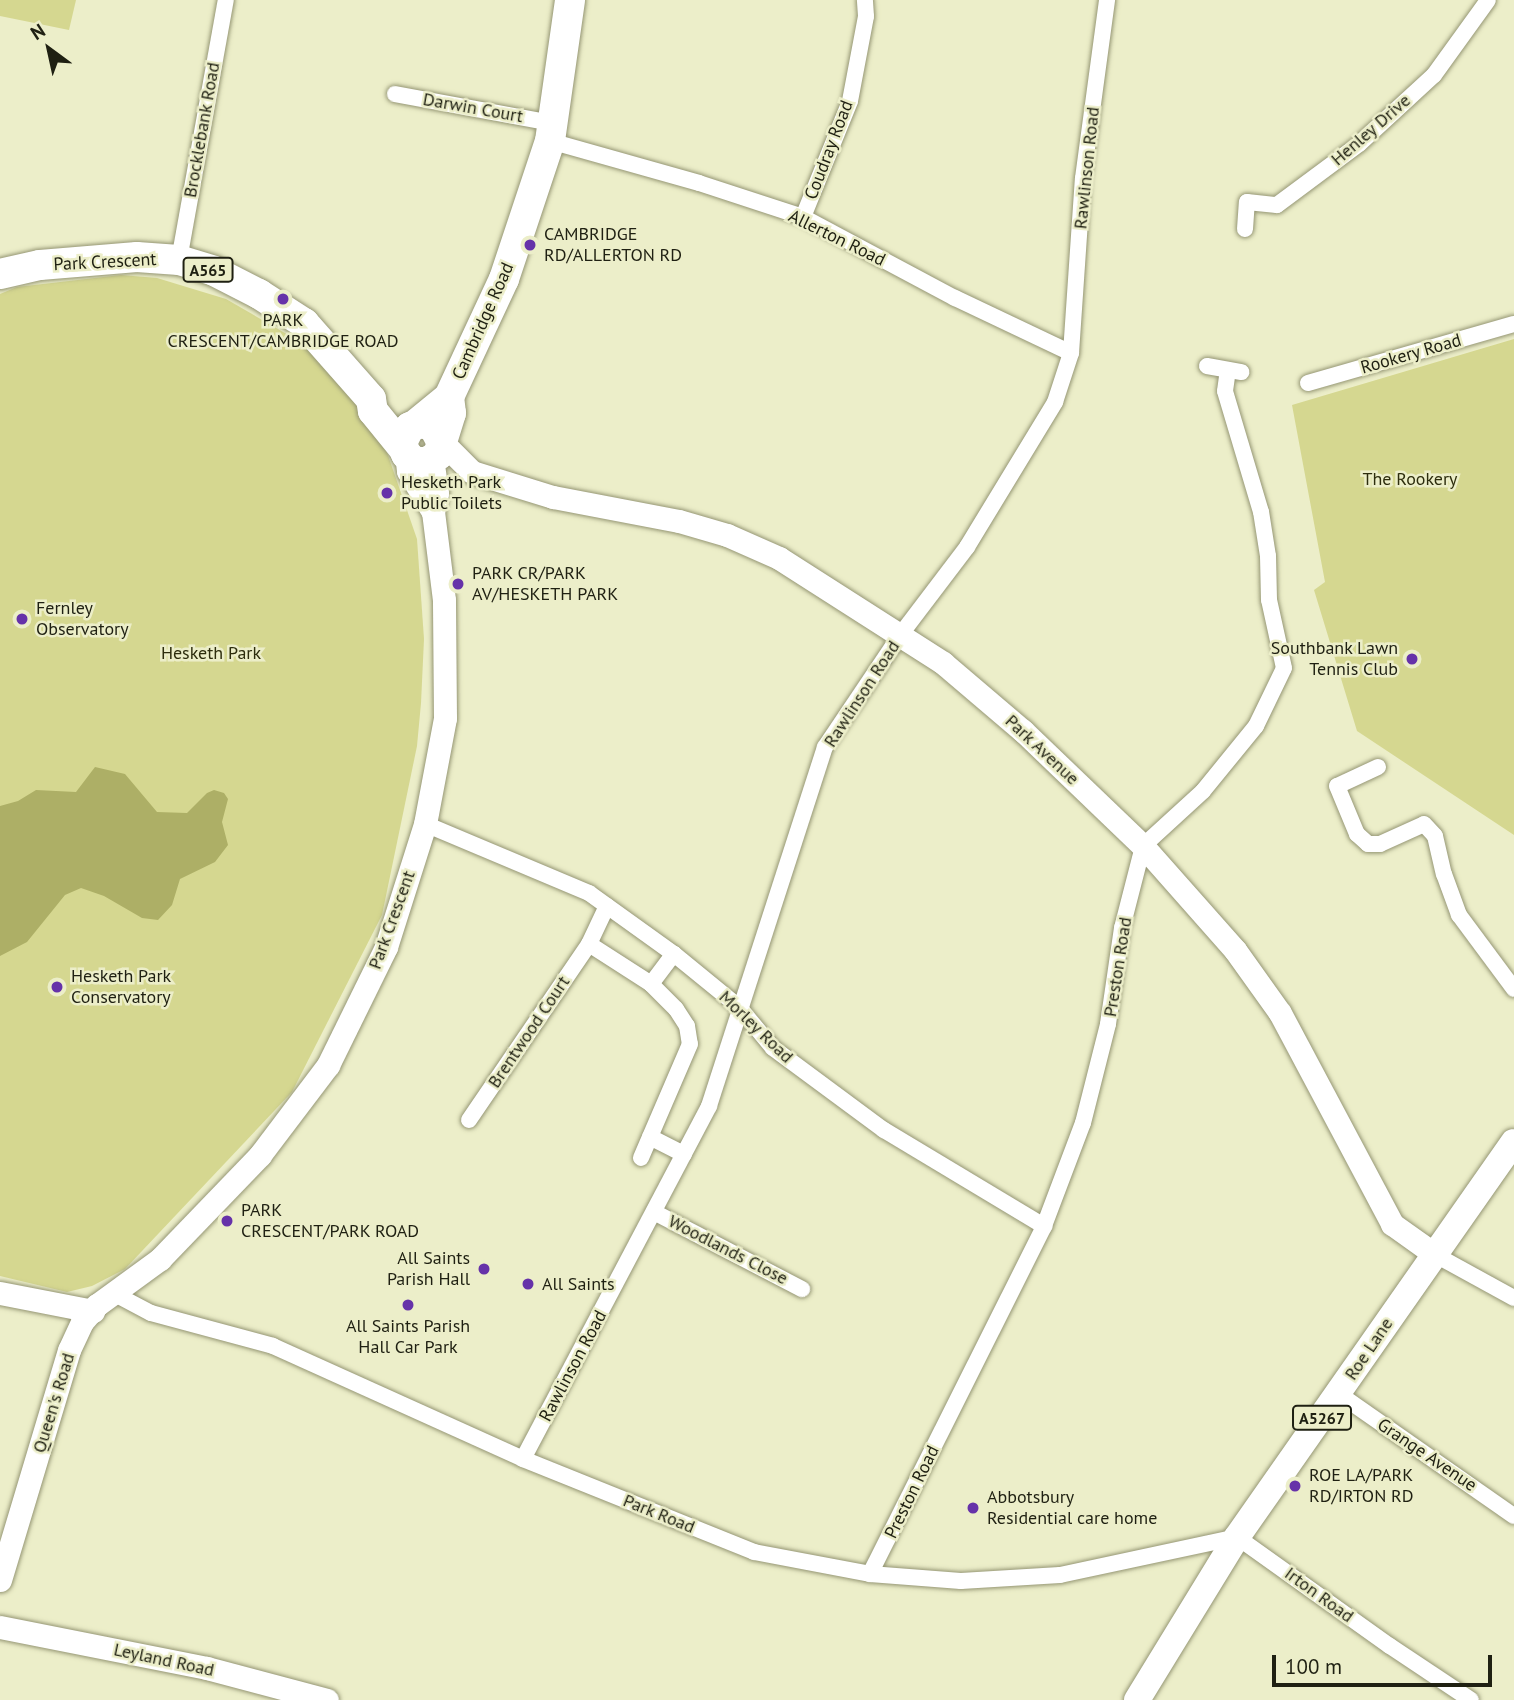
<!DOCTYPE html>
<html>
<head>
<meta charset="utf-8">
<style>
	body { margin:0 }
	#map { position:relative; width:1514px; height:1700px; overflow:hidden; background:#eceec9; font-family:"PT Sans",sans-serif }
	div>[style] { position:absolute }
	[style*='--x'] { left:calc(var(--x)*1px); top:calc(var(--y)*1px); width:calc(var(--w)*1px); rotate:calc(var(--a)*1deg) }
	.green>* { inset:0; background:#d5d790 }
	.water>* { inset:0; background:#adaf66 }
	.roads { filter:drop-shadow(0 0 2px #959674) drop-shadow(0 0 2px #959674) }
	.street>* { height:16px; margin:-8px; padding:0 8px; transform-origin:8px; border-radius:8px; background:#fff }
	.secondary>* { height:23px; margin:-11.5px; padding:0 11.5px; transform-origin:11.5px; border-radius:11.5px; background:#fff }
	.primary>* { height:26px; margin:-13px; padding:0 13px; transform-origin:13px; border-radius:13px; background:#fff }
	.highway>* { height:30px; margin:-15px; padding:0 15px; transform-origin:15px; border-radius:15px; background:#fff }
	.dots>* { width:19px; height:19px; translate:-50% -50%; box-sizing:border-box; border:4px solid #eceec9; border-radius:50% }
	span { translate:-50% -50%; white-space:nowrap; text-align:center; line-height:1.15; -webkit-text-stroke:5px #eceec9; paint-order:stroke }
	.shield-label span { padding:2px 5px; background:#eceec9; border:2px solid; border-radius:5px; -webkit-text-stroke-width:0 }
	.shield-label { font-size:16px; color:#1f2012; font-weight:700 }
	.street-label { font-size:18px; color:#1f2012 }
	.poi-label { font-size:18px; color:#1f2012 }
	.left { translate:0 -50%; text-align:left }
	.right { translate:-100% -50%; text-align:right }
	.park-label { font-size:18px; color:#2d2d0d }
	.north { position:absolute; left:14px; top:14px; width:70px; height:70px; -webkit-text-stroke:5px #eceec9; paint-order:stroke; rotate:327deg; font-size:19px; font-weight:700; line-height:28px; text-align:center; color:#1f2012 }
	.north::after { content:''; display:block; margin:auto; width:24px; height:32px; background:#1f2012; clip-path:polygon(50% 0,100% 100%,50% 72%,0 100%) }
	.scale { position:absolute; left:1272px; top:1655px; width:220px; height:32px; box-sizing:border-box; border:4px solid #1f2012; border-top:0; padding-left:9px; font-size:21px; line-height:24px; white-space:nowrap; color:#1f2012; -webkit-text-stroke:5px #eceec9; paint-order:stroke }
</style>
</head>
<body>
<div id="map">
	<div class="green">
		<i style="clip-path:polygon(0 0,76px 0,69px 30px,0 16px)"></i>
		<i style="clip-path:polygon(121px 275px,157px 278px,226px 299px,304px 344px,352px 395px,383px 441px,417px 539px,424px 639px,421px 703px,417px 746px,382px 915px,292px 1092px,125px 1269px,92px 1286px,67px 1292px,0 1276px,0 294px,17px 287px)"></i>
		<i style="clip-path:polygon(1514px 339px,1514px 835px,1357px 731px,1314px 590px,1325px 582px,1292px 405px)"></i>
	</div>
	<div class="water">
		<i style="clip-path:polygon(95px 767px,125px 774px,157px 812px,187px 813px,207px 793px,214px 790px,224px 793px,228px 799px,222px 822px,228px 845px,215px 862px,180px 879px,172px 905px,158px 920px,142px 918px,104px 896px,81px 888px,65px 895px,27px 942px,0 956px,0 806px,18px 801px,36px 790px,76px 792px)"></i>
	</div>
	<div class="roads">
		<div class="street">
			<i style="--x:395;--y:94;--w:159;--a:10.5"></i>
			<i style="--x:550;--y:141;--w:155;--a:15.7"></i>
			<i style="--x:699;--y:183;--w:109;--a:18.1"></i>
			<i style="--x:803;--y:217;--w:172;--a:28.1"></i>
			<i style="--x:955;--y:298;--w:128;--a:25.4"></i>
			<i style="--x:803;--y:217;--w:125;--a:-67.9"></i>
			<i style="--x:850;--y:101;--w:86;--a:-79.3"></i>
			<i style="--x:866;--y:16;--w:16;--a:-94"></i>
			<i style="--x:1245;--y:229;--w:27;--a:-86"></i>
			<i style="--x:1247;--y:202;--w:30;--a:6"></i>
			<i style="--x:1277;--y:205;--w:102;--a:-36.6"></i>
			<i style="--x:1359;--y:144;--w:102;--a:-42.6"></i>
			<i style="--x:1434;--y:75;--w:92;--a:-54.2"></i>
			<i style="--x:179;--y:260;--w:264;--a:-79.8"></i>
			<i style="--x:1207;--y:366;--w:35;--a:10"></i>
			<i style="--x:1308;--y:383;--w:214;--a:-16"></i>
			<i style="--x:1378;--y:767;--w:45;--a:155.1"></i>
			<i style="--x:1337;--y:786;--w:52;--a:67.4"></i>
			<i style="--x:1357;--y:834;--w:15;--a:42"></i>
			<i style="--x:1368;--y:844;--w:12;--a:0"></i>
			<i style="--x:1380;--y:844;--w:48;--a:-24.4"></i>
			<i style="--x:1424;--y:824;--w:16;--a:47"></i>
			<i style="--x:1435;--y:836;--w:39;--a:77"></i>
			<i style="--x:1444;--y:874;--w:44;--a:69.9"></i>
			<i style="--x:1459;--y:915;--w:92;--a:53.4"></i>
			<i style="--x:425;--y:824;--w:178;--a:22.8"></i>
			<i style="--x:589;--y:893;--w:105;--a:35.7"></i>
			<i style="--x:674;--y:954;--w:84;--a:39.2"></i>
			<i style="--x:739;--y:1007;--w:53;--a:50.3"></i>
			<i style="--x:773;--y:1048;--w:138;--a:36.5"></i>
			<i style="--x:884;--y:1130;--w:187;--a:31"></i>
			<i style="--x:589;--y:944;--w:42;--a:-64.7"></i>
			<i style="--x:651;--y:984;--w:38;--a:-53"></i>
			<i style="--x:469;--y:1120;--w:213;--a:-55.7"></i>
			<i style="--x:589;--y:944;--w:74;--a:32.8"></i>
			<i style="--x:651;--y:984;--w:35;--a:45"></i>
			<i style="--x:676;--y:1009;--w:20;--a:57"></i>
			<i style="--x:687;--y:1026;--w:18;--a:81"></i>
			<i style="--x:690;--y:1044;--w:124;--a:113.3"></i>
			<i style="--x:650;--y:1137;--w:38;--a:27"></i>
			<i style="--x:654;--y:1212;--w:167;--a:27.5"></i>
			<i style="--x:1434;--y:1254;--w:91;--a:28.8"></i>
			<i style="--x:113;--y:1293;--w:43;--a:27.8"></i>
			<i style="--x:151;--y:1313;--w:126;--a:15.1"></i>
			<i style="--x:273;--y:1346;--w:274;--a:24.3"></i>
			<i style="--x:523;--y:1459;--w:249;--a:21.9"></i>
			<i style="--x:754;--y:1552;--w:118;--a:10.7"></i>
			<i style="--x:870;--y:1574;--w:91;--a:4.4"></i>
			<i style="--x:961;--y:1581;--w:99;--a:-3.5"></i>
			<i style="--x:1060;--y:1575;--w:181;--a:-12.1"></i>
			<i style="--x:1237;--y:1537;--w:188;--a:35.5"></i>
			<i style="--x:1390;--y:1646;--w:97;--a:33.7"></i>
			<i style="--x:1339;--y:1394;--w:213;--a:34.9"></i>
			<i style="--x:523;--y:1459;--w:399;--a:-62.2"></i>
			<i style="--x:709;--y:1106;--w:377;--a:-72.1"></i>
			<i style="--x:825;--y:747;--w:136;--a:-56.1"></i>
			<i style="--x:901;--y:634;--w:109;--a:-52.8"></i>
			<i style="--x:967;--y:547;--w:170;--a:-58.7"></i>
			<i style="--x:1055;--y:402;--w:52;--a:-71.9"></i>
			<i style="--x:1071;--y:353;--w:175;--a:-86.1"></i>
			<i style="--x:1083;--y:178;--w:180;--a:-82.3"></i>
			<i style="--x:870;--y:1574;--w:389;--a:-63.4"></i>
			<i style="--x:1044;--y:1226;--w:110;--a:-69.3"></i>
			<i style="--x:1083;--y:1123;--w:102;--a:-75.8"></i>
			<i style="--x:1108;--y:1024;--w:97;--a:-81.7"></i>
			<i style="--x:1122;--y:928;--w:85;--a:-75.6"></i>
			<i style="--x:1143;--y:846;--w:81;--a:-42.5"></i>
			<i style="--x:1203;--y:791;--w:84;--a:-50.8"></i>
			<i style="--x:1256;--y:726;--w:64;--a:-64.2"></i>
			<i style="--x:1284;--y:668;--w:70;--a:-102.4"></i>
			<i style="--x:1269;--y:600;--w:44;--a:-91.3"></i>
			<i style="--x:1268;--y:556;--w:45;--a:-99"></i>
			<i style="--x:1261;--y:512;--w:126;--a:-106.6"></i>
			<i style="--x:1225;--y:391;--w:21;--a:-82"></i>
		</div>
		<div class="secondary">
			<i style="--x:442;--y:442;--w:42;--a:45"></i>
			<i style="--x:472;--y:472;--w:85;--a:17.2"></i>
			<i style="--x:553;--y:497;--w:128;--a:10.8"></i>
			<i style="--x:679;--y:521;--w:50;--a:16.3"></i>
			<i style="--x:727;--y:535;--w:57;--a:23.9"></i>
			<i style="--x:779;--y:558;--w:195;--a:32.6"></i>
			<i style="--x:943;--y:663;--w:105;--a:40.4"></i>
			<i style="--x:1023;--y:731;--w:166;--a:43.8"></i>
			<i style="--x:1143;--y:846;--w:139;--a:48.5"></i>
			<i style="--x:1235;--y:950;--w:77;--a:54.5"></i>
			<i style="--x:1280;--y:1013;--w:239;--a:62"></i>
			<i style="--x:1392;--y:1224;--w:52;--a:35.5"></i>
			<i style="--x:406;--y:454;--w:17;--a:83"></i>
			<i style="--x:408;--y:471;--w:48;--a:58.6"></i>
			<i style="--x:0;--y:1293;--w:95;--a:11"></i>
			<i style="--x:0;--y:1580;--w:240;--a:-73.3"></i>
			<i style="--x:69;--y:1350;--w:31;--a:-65"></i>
			<i style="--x:82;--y:1322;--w:23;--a:-49"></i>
			<i style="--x:97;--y:1305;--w:78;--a:-36.1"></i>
			<i style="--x:160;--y:1259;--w:144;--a:-46.1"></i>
			<i style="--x:260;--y:1155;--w:113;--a:-52.9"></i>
			<i style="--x:328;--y:1065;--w:131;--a:-63.8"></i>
			<i style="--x:386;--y:947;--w:129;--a:-72.4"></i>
			<i style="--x:425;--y:824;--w:108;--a:-79.3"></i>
			<i style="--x:445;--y:718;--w:118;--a:-90.5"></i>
			<i style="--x:444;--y:600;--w:89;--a:-97.1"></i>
			<i style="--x:433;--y:512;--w:19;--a:-78"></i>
			<i style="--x:437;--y:493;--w:34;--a:-98"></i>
			<i style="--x:0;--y:1627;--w:211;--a:11.2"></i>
			<i style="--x:207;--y:1668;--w:124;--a:14.9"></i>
		</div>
		<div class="primary">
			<i style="--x:1137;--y:1700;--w:191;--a:-58.5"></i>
			<i style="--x:1237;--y:1537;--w:482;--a:-55"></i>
		</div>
		<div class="highway">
			<i style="--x:0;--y:274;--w:41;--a:-12.7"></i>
			<i style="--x:40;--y:265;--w:97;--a:-4.7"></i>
			<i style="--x:137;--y:257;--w:42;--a:4.1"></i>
			<i style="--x:179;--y:260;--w:37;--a:17"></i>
			<i style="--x:214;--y:271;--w:51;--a:27.1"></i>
			<i style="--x:259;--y:294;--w:54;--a:32.8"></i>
			<i style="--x:304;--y:323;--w:101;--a:48.6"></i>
			<i style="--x:371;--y:399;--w:12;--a:81"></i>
			<i style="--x:373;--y:411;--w:48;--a:51"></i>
			<i style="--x:416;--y:424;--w:43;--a:-39.3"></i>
			<i style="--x:449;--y:397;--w:130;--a:-65"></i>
			<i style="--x:504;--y:279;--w:145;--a:-71.6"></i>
			<i style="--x:550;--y:141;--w:142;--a:-81.9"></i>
			<i style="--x:441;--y:441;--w:17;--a:-118"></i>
			<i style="--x:433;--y:426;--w:12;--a:-166"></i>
			<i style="--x:421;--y:423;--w:12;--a:160"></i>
			<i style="--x:410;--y:427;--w:18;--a:117"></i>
			<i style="--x:402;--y:443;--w:12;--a:70"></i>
			<i style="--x:406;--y:454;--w:12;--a:42"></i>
			<i style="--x:415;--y:462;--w:12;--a:0"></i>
			<i style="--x:427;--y:462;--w:13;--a:-32"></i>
			<i style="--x:438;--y:455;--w:44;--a:-72.8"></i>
			<i style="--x:451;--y:413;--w:16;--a:-97"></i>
		</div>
	</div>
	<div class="dots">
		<i style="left:530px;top:245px;background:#6632a9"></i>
		<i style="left:283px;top:299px;background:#6632a9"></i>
		<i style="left:387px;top:493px;background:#6632a9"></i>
		<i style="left:458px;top:584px;background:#6632a9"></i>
		<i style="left:22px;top:619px;background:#6632a9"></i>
		<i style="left:1412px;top:659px;background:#6632a9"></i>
		<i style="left:57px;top:987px;background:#6632a9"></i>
		<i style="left:227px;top:1221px;background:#6632a9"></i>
		<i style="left:484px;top:1269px;background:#6632a9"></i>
		<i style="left:528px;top:1284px;background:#6632a9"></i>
		<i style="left:408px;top:1305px;background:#6632a9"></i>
		<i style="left:1295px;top:1486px;background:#6632a9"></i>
		<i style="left:973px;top:1508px;background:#6632a9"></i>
	</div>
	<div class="shield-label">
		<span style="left:208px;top:270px">A565</span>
		<span style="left:1322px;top:1418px">A5267</span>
	</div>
	<div class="street-label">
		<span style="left:473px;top:108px;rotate:10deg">Darwin Court</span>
		<span style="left:202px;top:130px;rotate:-80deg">Brocklebank Road</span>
		<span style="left:1371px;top:130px;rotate:-41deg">Henley Drive</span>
		<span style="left:829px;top:150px;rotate:-69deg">Coudray Road</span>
		<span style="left:1087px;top:168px;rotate:-84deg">Rawlinson Road</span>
		<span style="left:837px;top:238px;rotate:26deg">Allerton Road</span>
		<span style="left:105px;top:262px;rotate:-3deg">Park Crescent</span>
		<span style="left:483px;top:321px;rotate:-66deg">Cambridge Road</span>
		<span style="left:1411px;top:354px;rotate:-16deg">Rookery Road</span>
		<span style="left:862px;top:694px;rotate:-57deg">Rawlinson Road</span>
		<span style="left:1042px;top:750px;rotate:43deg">Park Avenue</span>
		<span style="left:392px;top:920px;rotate:-70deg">Park Crescent</span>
		<span style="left:1118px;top:967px;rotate:-81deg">Preston Road</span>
		<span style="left:756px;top:1027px;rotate:44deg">Morley Road</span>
		<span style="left:529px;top:1032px;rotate:-56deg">Brentwood Court</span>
		<span style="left:728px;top:1250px;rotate:27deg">Woodlands Close</span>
		<span style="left:1369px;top:1349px;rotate:-56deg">Roe Lane</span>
		<span style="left:573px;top:1366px;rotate:-62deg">Rawlinson Road</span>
		<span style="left:54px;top:1403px;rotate:-73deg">Queen's Road</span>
		<span style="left:1427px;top:1455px;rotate:34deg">Grange Avenue</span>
		<span style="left:912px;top:1492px;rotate:-64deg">Preston Road</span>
		<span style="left:659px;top:1514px;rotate:22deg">Park Road</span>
		<span style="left:1319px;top:1595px;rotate:36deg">Irton Road</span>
		<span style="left:164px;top:1660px;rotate:12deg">Leyland Road</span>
	</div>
	<div class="poi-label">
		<span class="left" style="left:544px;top:245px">CAMBRIDGE<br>RD/ALLERTON RD</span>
		<span style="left:283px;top:331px">PARK<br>CRESCENT/CAMBRIDGE ROAD</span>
		<span class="left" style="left:401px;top:493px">Hesketh Park<br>Public Toilets</span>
		<span class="left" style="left:472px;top:584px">PARK CR/PARK<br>AV/HESKETH PARK</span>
		<span class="left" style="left:36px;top:619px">Fernley<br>Observatory</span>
		<span class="right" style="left:1398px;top:659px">Southbank Lawn<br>Tennis Club</span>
		<span class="left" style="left:71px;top:987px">Hesketh Park<br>Conservatory</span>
		<span class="left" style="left:241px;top:1221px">PARK<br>CRESCENT/PARK ROAD</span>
		<span class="right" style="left:470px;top:1269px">All Saints<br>Parish Hall</span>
		<span class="left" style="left:542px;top:1284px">All Saints</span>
		<span style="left:408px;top:1337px">All Saints Parish<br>Hall Car Park</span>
		<span class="left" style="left:1309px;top:1486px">ROE LA/PARK<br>RD/IRTON RD</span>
		<span class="left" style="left:987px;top:1508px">Abbotsbury<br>Residential care home</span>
	</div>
	<div class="park-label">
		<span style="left:1410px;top:479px">The Rookery</span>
		<span style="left:211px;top:653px">Hesketh Park</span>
	</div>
	<div class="north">N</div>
	<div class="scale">100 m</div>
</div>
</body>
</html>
